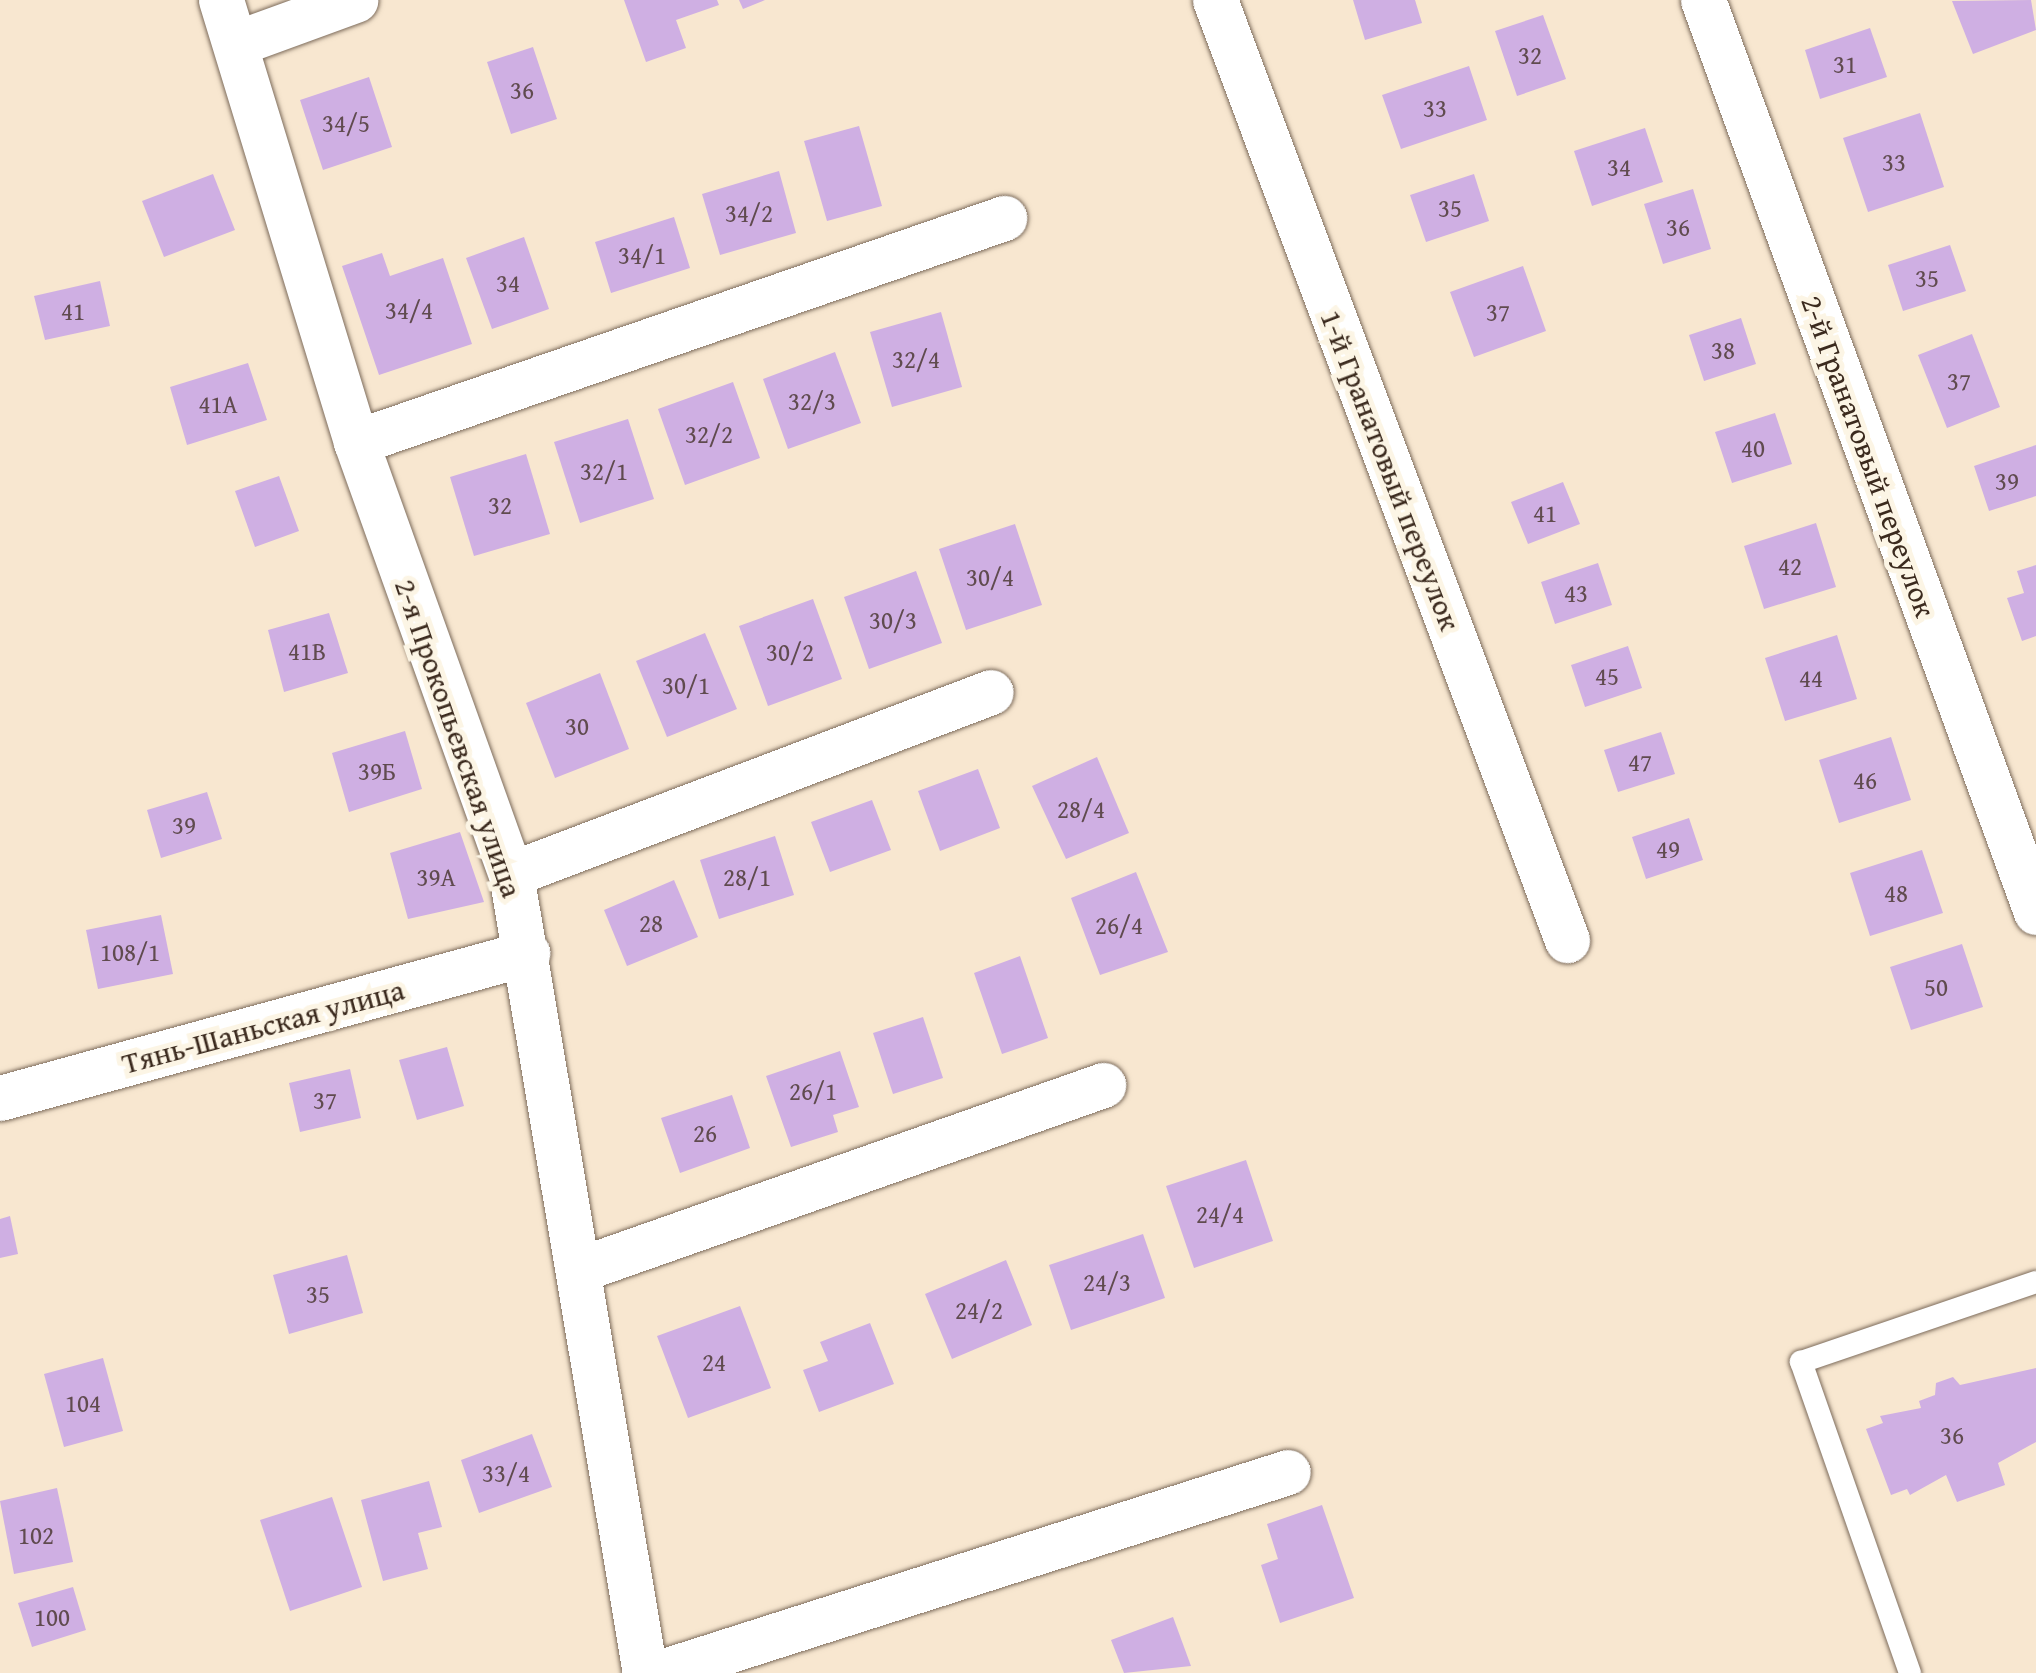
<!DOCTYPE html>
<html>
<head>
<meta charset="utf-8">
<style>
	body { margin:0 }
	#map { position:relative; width:2036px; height:1673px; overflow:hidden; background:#f8e7d0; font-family:"Gentium Book Plus",serif }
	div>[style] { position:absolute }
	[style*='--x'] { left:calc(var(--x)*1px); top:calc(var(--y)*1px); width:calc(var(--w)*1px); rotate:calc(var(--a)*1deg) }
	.building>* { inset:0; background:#cfafe3 }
	.roads { filter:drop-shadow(0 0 2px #7d6c5c) drop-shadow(0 0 2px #7d6c5c) }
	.lane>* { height:22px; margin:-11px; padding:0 11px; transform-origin:11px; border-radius:11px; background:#fff }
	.street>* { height:45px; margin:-22.5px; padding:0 22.5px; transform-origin:22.5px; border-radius:22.5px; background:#fff }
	span { translate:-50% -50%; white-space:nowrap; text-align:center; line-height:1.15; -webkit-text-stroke:10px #fcf5e5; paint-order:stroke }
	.number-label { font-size:25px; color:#604b4f }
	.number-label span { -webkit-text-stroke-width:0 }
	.street-label { font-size:30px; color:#3b2a1e }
</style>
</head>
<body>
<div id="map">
	<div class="building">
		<i style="clip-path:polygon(624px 0,717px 0,719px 5px,676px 20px,686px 48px,646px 62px)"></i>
		<i style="clip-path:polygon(739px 0,765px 0,743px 9px)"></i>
		<i style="clip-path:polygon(1353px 0,1415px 0,1422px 23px,1365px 40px)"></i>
		<i style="clip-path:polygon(2031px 0,2036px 30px,1973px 54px,1952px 1px)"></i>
		<i style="clip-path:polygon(1543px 15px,1566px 79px,1517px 96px,1495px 31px)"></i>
		<i style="clip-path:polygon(1870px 28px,1887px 77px,1820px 99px,1805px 50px)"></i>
		<i style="clip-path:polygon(533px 47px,557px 119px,511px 134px,487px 62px)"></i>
		<i style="clip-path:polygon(1469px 66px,1487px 120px,1401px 149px,1382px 95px)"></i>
		<i style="clip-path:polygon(369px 77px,392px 147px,323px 170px,300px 100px)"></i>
		<i style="clip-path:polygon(1920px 113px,1944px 187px,1868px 212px,1843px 138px)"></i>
		<i style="clip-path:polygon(859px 126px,882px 206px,827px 221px,804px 141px)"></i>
		<i style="clip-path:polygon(1645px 128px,1663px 182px,1592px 206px,1574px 151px)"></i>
		<i style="clip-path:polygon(779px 171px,796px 233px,720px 255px,702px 194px)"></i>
		<i style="clip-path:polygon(213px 174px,235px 230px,164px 257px,142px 201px)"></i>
		<i style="clip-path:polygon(1474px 174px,1489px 221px,1426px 242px,1410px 195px)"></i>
		<i style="clip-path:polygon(1693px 189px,1711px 249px,1663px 264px,1644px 204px)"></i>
		<i style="clip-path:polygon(674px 217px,690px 268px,611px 293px,595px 242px)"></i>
		<i style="clip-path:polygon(524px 237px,549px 309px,492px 329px,466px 258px)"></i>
		<i style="clip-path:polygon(1950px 245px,1966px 291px,1903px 311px,1888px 265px)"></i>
		<i style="clip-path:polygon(382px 253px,390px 276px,443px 258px,472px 344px,379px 375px,342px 266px)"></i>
		<i style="clip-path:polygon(1523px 266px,1546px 331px,1474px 357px,1450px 292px)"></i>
		<i style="clip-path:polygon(100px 281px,110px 326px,45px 340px,34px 296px)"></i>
		<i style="clip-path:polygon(941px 312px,962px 387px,892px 407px,870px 332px)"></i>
		<i style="clip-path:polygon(1741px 318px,1756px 364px,1704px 381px,1689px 335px)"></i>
		<i style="clip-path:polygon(1972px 334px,2000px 407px,1947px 428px,1918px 355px)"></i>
		<i style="clip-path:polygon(835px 352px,861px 423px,788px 449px,763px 379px)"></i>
		<i style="clip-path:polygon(248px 363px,267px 420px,187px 445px,170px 387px)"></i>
		<i style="clip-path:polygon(733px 382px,760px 458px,685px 485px,658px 409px)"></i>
		<i style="clip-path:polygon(1775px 413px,1792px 464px,1732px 483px,1715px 432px)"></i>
		<i style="clip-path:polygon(628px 419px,654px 499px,580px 523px,554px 442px)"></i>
		<i style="clip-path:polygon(2036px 445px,2036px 496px,1989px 511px,1974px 466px)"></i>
		<i style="clip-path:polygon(526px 454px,550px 534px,474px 556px,450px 477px)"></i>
		<i style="clip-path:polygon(279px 476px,299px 531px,255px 547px,235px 491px)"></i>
		<i style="clip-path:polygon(1563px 482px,1580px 524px,1528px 544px,1511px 502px)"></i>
		<i style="clip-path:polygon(1816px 523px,1836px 587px,1764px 609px,1744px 546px)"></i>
		<i style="clip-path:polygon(1015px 524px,1042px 605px,966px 630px,939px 549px)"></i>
		<i style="clip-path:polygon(1598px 563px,1612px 605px,1555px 624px,1541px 582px)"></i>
		<i style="clip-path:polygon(2036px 565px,2036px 636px,2022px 641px,2007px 598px,2024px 593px,2017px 571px)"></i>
		<i style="clip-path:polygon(916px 571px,942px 643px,869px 669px,844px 597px)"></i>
		<i style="clip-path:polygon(813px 599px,842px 679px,768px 706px,739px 626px)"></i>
		<i style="clip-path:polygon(329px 613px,348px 673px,284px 692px,268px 630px)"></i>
		<i style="clip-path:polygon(705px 633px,737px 709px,667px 737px,636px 661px)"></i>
		<i style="clip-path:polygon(1837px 635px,1857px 699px,1785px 721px,1765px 658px)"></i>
		<i style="clip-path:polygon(1628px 646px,1642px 688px,1585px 707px,1571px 665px)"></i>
		<i style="clip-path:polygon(600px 673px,629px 749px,555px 778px,526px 703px)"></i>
		<i style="clip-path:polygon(405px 731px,422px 789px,349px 812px,332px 753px)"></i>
		<i style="clip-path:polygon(1661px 732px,1675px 774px,1618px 792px,1604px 750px)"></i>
		<i style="clip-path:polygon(1891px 737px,1911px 800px,1839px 823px,1819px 760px)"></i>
		<i style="clip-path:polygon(1097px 757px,1129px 833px,1066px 859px,1032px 786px)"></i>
		<i style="clip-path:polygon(978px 769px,1000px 828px,940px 851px,918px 791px)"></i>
		<i style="clip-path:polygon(207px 792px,222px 839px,161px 858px,147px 810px)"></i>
		<i style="clip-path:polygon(872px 800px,891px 850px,830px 872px,811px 822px)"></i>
		<i style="clip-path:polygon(1689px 818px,1703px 860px,1646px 879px,1632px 837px)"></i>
		<i style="clip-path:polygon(460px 832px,484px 902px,408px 919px,390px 853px)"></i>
		<i style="clip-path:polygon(775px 836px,794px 895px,719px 919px,700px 860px)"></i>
		<i style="clip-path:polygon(1922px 850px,1943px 913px,1870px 936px,1850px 873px)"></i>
		<i style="clip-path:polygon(1136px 872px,1168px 952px,1100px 975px,1071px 898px)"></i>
		<i style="clip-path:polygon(674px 880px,698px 937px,627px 966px,604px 910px)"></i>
		<i style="clip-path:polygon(161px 915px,173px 974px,98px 989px,86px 930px)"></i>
		<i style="clip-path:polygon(1962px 944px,1983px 1007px,1911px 1030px,1890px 967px)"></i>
		<i style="clip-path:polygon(1020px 956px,1048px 1038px,1002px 1054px,974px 973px)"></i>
		<i style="clip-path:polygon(923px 1017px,943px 1078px,893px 1094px,873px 1033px)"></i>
		<i style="clip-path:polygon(447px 1047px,464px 1106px,417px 1120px,399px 1060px)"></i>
		<i style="clip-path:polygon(840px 1051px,859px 1107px,833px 1115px,838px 1132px,791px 1147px,766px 1076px)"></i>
		<i style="clip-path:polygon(350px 1069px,361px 1118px,300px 1132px,289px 1083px)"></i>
		<i style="clip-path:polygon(732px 1095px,750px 1148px,680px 1173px,661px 1118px)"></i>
		<i style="clip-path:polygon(1246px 1160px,1273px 1241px,1194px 1268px,1166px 1186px)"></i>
		<i style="clip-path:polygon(10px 1216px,18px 1254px,0 1258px,0 1219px)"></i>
		<i style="clip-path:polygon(1143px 1234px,1165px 1298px,1071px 1330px,1049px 1265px)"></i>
		<i style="clip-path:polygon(347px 1255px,363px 1313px,289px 1334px,273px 1275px)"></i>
		<i style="clip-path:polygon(1006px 1260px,1032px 1325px,952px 1359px,925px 1294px)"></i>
		<i style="clip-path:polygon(740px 1306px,771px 1388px,688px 1418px,657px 1336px)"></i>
		<i style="clip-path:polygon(870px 1323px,894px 1384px,819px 1412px,803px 1370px,828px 1361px,820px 1342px)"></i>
		<i style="clip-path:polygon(103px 1358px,123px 1431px,64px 1447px,44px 1374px)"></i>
		<i style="clip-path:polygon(2036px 1368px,2036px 1442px,1998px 1463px,2005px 1485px,1957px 1502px,1946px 1475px,1910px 1495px,1907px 1489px,1891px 1495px,1866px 1429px,1883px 1423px,1880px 1416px,1921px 1408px,1919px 1401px,1935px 1395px,1936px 1383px,1953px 1377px,1960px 1385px)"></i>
		<i style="clip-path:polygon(532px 1434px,552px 1487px,479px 1513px,461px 1460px)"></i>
		<i style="clip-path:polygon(429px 1481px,442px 1527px,418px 1533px,428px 1569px,383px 1581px,361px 1500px)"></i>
		<i style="clip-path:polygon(57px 1488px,73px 1562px,14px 1574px,0 1501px)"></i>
		<i style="clip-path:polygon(332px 1497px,362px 1587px,290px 1611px,260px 1520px)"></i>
		<i style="clip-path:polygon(1322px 1505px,1354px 1598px,1280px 1623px,1261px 1565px,1278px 1559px,1267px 1524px)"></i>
		<i style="clip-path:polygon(73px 1587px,86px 1630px,32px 1647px,18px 1603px)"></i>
		<i style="clip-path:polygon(1173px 1617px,1191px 1666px,1124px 1673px,1111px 1640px)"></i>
	</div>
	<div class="roads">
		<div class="lane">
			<i style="--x:1910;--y:1673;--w:330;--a:-109.3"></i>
			<i style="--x:1801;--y:1362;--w:248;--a:-18.8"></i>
		</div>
		<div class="street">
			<i style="--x:221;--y:0;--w:462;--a:73"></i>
			<i style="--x:356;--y:442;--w:459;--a:70.3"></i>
			<i style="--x:511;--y:874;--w:810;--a:80.48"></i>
			<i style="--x:1215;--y:0;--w:1004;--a:69.47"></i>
			<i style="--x:1703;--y:0;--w:971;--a:69.94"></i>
			<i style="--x:237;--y:43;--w:126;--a:-20"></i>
			<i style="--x:356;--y:442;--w:686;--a:-19.07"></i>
			<i style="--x:511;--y:874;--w:513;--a:-20.77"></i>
			<i style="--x:0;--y:1098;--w:547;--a:-15.38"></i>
			<i style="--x:578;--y:1270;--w:557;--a:-19.41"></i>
			<i style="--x:658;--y:1673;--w:661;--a:-17.7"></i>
		</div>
	</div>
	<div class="number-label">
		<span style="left:1530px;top:55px">32</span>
		<span style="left:1845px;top:64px">31</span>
		<span style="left:522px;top:90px">36</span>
		<span style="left:1435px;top:108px">33</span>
		<span style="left:346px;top:123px">34/5</span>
		<span style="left:1894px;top:162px">33</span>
		<span style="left:1619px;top:167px">34</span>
		<span style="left:1450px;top:208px">35</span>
		<span style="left:749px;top:213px">34/2</span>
		<span style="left:1678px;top:227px">36</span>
		<span style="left:642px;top:255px">34/1</span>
		<span style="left:1927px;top:278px">35</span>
		<span style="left:508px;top:283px">34</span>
		<span style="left:409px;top:310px">34/4</span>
		<span style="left:73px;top:311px">41</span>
		<span style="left:1498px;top:312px">37</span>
		<span style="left:1723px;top:350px">38</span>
		<span style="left:916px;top:359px">32/4</span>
		<span style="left:1959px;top:381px">37</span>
		<span style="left:812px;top:401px">32/3</span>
		<span style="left:218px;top:404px">41А</span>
		<span style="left:709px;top:434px">32/2</span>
		<span style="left:1753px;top:448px">40</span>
		<span style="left:604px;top:471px">32/1</span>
		<span style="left:2007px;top:481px">39</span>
		<span style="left:500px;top:505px">32</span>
		<span style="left:1545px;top:513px">41</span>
		<span style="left:1790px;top:566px">42</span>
		<span style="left:990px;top:577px">30/4</span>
		<span style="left:1576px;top:593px">43</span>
		<span style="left:893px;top:620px">30/3</span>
		<span style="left:307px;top:651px">41В</span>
		<span style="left:790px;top:652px">30/2</span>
		<span style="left:1607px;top:676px">45</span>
		<span style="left:1811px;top:678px">44</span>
		<span style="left:686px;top:685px">30/1</span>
		<span style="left:577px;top:726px">30</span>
		<span style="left:1640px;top:762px">47</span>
		<span style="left:377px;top:771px">39Б</span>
		<span style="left:1865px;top:780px">46</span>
		<span style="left:1081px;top:809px">28/4</span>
		<span style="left:184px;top:825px">39</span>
		<span style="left:1668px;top:849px">49</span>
		<span style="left:436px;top:877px">39А</span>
		<span style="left:747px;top:877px">28/1</span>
		<span style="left:1896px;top:893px">48</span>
		<span style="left:651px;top:923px">28</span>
		<span style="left:1119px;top:925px">26/4</span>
		<span style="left:130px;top:952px">108/1</span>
		<span style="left:1936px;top:987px">50</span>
		<span style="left:813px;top:1091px">26/1</span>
		<span style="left:325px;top:1100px">37</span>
		<span style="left:705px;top:1133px">26</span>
		<span style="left:1220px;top:1214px">24/4</span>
		<span style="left:1107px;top:1282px">24/3</span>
		<span style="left:318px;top:1294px">35</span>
		<span style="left:979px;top:1310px">24/2</span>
		<span style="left:714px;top:1362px">24</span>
		<span style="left:83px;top:1403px">104</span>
		<span style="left:1952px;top:1435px">36</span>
		<span style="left:506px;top:1473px">33/4</span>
		<span style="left:36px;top:1535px">102</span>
		<span style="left:52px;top:1617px">100</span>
	</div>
	<div class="street-label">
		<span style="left:1869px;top:456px;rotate:70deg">2-й Гранатовый переулок</span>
		<span style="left:1391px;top:470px;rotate:69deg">1-й Гранатовый переулок</span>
		<span style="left:459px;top:738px;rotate:71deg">2-я Прокопьевская улица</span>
		<span style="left:263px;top:1026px;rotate:-15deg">Тянь-Шаньская улица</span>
	</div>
</div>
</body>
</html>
